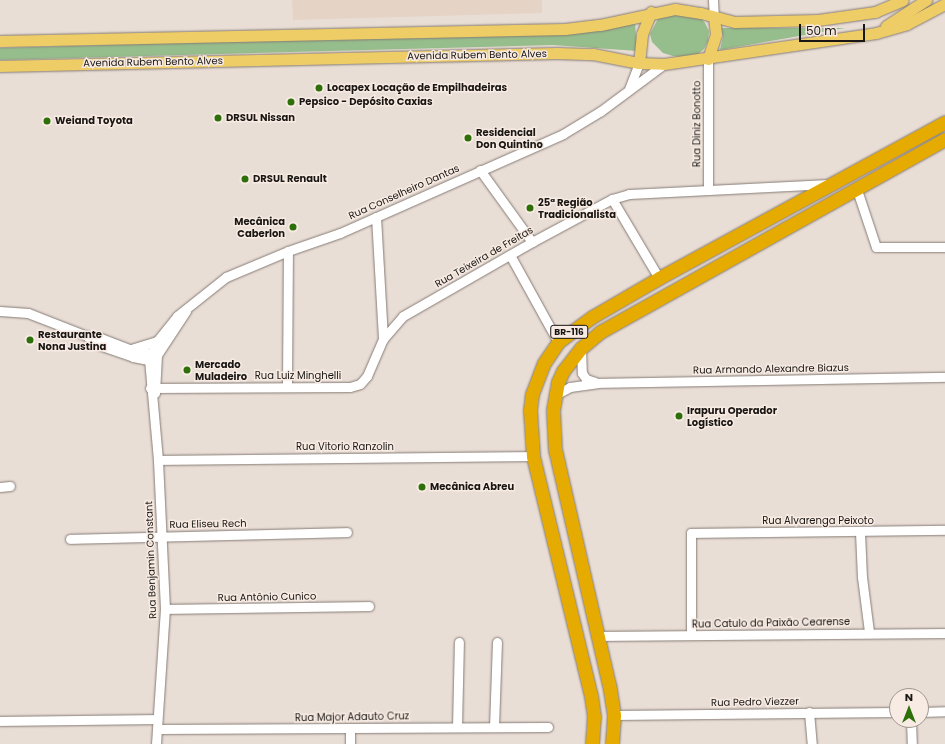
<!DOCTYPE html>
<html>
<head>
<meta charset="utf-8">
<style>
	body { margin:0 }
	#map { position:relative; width:945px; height:744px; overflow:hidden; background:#e9ded6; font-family:Poppins,sans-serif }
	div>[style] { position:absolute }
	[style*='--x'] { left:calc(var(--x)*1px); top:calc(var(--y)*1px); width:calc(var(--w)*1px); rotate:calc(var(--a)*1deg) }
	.built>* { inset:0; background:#e5d4c6 }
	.green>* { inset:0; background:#96be8c }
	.roads { filter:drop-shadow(0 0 1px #867c75) drop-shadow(0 0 1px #867c75) }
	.minor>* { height:9px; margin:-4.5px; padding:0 4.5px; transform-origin:4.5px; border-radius:4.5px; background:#fff }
	.major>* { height:11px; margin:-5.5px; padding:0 5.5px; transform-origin:5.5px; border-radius:5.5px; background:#efcd66 }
	.highway>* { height:13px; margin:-6.5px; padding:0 6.5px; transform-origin:6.5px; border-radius:6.5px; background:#e5ab00 }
	.dots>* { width:11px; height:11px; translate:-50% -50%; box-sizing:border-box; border:2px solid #f7ebe3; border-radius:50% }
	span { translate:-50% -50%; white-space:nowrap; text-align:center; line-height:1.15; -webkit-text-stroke:3px #f7ebe3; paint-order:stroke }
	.shield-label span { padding:1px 3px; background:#f7ebe3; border:1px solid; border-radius:3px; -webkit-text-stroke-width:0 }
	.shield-label { font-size:9px; color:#191613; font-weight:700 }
	.street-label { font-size:10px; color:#191613 }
	.poi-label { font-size:10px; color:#191613; font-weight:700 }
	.left { translate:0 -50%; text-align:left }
	.right { translate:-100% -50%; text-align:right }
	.north { position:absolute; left:889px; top:688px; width:40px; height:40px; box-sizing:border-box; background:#f7ebe3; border:1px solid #9e9690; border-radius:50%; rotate:0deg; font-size:11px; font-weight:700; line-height:16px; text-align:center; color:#191613 }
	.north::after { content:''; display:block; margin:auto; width:14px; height:18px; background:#2d6f09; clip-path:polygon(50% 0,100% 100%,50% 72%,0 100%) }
	.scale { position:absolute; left:799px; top:24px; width:66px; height:18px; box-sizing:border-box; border:2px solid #191613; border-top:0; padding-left:5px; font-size:12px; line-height:14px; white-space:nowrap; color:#191613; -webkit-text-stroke:3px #f7ebe3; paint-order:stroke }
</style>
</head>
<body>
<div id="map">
	<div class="built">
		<i style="clip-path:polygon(292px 0,542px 0,542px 13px,293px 20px)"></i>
	</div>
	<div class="green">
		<i style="clip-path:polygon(679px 13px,701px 18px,705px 23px,709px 31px,708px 41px,704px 49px,698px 54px,681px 57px,673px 56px,663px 53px,652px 42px,650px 34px,659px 17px)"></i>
		<i style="clip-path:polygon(635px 22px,637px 51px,553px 45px,0 60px,0 48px,570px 32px)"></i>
		<i style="clip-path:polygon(721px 28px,845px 28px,720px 50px,723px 37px)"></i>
	</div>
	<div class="roads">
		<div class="minor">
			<i style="--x:713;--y:0;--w:17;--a:87"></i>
			<i style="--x:629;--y:89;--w:28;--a:-69"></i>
			<i style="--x:480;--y:170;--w:89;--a:54.2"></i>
			<i style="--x:708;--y:190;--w:131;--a:-90"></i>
			<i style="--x:857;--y:190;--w:60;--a:71.6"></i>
			<i style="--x:876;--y:247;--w:69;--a:0"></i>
			<i style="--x:612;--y:199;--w:92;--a:59.3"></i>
			<i style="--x:376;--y:217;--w:122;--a:86.7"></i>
			<i style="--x:510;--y:255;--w:99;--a:61.1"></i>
			<i style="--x:0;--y:311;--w:28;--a:4"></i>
			<i style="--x:28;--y:313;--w:63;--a:21.3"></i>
			<i style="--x:87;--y:336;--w:11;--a:5"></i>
			<i style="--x:98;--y:337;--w:34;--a:21"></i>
			<i style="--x:130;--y:349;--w:28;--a:13"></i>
			<i style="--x:87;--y:336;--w:12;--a:42"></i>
			<i style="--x:96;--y:344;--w:39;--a:19"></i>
			<i style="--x:133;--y:357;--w:21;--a:11"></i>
			<i style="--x:581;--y:348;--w:25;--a:88"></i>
			<i style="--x:582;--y:373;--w:7;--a:56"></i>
			<i style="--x:586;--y:379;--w:9;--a:18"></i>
			<i style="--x:131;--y:349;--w:27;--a:-17"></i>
			<i style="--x:287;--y:386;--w:135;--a:-89.6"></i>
			<i style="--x:150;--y:388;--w:200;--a:-0.3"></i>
			<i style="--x:350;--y:387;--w:10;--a:-17"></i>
			<i style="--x:360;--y:384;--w:11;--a:-49"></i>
			<i style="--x:367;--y:376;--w:40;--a:-66.6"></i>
			<i style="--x:383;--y:339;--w:30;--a:-49"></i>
			<i style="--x:403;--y:316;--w:149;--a:-29.8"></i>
			<i style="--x:532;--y:242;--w:91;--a:-28.3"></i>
			<i style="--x:612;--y:199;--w:18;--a:-16"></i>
			<i style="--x:629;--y:194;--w:200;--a:-2.9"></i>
			<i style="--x:155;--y:393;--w:38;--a:-87"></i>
			<i style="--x:157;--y:355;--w:53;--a:-56.6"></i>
			<i style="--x:555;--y:395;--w:17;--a:-28"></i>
			<i style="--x:570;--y:387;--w:27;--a:-8"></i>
			<i style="--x:597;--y:383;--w:348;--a:-1"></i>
			<i style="--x:158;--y:460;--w:375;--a:-0.6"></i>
			<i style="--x:0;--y:487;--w:10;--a:-6"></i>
			<i style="--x:860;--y:532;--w:45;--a:87.5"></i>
			<i style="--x:862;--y:577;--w:55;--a:82.7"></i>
			<i style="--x:70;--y:539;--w:277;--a:-1.4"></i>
			<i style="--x:165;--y:609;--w:204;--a:-0.8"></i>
			<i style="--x:691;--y:635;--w:102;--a:-90"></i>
			<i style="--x:691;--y:533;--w:254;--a:-0.7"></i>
			<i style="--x:598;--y:636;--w:347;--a:-0.5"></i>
			<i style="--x:809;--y:712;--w:32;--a:85"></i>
			<i style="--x:921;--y:712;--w:24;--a:-2"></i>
			<i style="--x:614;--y:719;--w:4;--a:-90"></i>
			<i style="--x:614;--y:715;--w:283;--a:-0.6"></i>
			<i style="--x:911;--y:720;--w:24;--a:88"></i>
			<i style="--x:0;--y:721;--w:157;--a:-0.7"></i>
			<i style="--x:457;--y:727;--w:85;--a:-88.7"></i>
			<i style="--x:494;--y:727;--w:85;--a:-88"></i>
			<i style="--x:157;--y:729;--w:391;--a:-0.3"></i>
			<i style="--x:156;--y:744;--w:135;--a:-86.2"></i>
			<i style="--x:165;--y:609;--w:149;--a:-92.7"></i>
			<i style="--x:158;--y:460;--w:100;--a:-95.1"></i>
			<i style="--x:149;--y:360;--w:21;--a:-67"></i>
			<i style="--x:157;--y:341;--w:32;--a:-51"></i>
			<i style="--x:177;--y:316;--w:63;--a:-38.5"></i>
			<i style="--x:226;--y:277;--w:67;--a:-22.8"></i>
			<i style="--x:288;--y:251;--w:55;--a:-19.1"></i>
			<i style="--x:340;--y:233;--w:244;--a:-23.9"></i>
			<i style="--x:563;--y:134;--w:44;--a:-31.2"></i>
			<i style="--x:601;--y:111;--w:79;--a:-36.7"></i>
			<i style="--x:350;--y:744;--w:16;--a:-90"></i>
		</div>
		<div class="major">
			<i style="--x:886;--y:26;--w:48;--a:-33"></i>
			<i style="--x:0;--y:41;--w:565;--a:-1.22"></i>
			<i style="--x:565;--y:29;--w:35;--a:-7"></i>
			<i style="--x:600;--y:25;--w:77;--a:-12"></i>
			<i style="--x:675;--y:9;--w:26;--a:9"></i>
			<i style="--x:701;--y:13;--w:35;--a:15"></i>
			<i style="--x:735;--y:22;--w:83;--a:-1.4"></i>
			<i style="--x:818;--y:20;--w:58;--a:-8"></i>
			<i style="--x:875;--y:12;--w:30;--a:-23"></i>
			<i style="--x:708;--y:59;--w:26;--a:-72"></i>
			<i style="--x:716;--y:34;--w:17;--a:-97"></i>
			<i style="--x:639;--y:63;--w:29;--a:-84"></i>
			<i style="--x:642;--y:34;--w:24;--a:-68"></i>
			<i style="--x:0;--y:66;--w:557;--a:-1.34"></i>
			<i style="--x:557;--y:53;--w:36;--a:2"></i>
			<i style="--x:593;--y:54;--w:47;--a:11.1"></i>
			<i style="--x:639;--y:63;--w:25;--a:2"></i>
			<i style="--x:664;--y:64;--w:214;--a:-8.3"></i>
			<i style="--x:876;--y:33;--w:32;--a:-16"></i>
			<i style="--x:907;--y:24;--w:43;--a:-27.8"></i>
		</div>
		<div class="highway">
			<i style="--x:592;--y:744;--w:27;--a:-86"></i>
			<i style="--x:594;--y:717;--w:21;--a:-98"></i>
			<i style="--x:591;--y:696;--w:247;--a:-103.6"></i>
			<i style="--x:533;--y:456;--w:46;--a:-93.7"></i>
			<i style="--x:530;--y:410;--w:16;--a:-83"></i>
			<i style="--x:532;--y:394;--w:33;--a:-69"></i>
			<i style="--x:544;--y:363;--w:25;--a:-56"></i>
			<i style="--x:558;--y:342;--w:42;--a:-36.3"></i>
			<i style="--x:592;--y:317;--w:78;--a:-30.2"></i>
			<i style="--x:659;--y:278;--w:326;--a:-28.6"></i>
			<i style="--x:612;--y:744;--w:29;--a:-86"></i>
			<i style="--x:614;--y:715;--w:30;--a:-99"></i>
			<i style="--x:609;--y:685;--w:241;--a:-102.9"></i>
			<i style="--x:555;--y:450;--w:40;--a:-92.9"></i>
			<i style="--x:553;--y:410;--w:28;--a:-80"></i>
			<i style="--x:558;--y:382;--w:12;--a:-66"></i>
			<i style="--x:563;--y:371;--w:29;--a:-52"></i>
			<i style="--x:581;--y:348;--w:25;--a:-40"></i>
			<i style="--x:600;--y:332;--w:395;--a:-29.2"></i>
		</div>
	</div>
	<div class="dots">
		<i style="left:319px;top:88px;background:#2d6f09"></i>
		<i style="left:291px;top:102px;background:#2d6f09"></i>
		<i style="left:218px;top:118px;background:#2d6f09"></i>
		<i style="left:47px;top:121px;background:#2d6f09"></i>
		<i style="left:468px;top:138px;background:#2d6f09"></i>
		<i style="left:245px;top:179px;background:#2d6f09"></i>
		<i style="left:530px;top:208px;background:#2d6f09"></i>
		<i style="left:293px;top:227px;background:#2d6f09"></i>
		<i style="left:30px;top:340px;background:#2d6f09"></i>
		<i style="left:187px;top:370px;background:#2d6f09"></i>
		<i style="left:679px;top:416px;background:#2d6f09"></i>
		<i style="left:422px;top:487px;background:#2d6f09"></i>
	</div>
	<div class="shield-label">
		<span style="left:569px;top:332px">BR-116</span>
	</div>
	<div class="street-label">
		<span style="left:477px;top:55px;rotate:-1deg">Avenida Rubem Bento Alves</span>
		<span style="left:153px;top:62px;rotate:-1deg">Avenida Rubem Bento Alves</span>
		<span style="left:697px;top:124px;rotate:-90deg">Rua Diniz Bonotto</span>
		<span style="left:404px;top:192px;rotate:-24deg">Rua Conselheiro Dantas</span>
		<span style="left:484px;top:257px;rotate:-30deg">Rua Teixeira de Freitas</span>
		<span style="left:771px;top:369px;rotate:-1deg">Rua Armando Alexandre Biazus</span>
		<span style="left:298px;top:376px">Rua Luiz Minghelli</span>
		<span style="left:345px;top:447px">Rua Vitorio Ranzolin</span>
		<span style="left:818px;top:521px">Rua Alvarenga Peixoto</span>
		<span style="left:208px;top:524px;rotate:-1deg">Rua Eliseu Rech</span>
		<span style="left:151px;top:560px;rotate:-92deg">Rua Benjamin Constant</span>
		<span style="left:267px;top:597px;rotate:-1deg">Rua Antônio Cunico</span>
		<span style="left:771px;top:623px;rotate:-1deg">Rua Catulo da Paixão Cearense</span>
		<span style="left:755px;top:702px;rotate:-1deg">Rua Pedro Viezzer</span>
		<span style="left:352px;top:717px;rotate:-1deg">Rua Major Adauto Cruz</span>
	</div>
	<div class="poi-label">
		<span class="left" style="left:327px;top:88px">Locapex Locação de Empilhadeiras</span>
		<span class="left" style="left:299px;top:102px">Pepsico - Depósito Caxias</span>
		<span class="left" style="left:226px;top:118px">DRSUL Nissan</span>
		<span class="left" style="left:55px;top:121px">Weiand Toyota</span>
		<span class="left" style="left:476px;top:138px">Residencial<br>Don Quintino</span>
		<span class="left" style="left:253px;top:179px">DRSUL Renault</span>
		<span class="left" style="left:538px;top:208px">25ª Região<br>Tradicionalista</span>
		<span class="right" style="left:285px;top:227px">Mecânica<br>Caberlon</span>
		<span class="left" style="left:38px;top:340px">Restaurante<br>Nona Justina</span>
		<span class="left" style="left:195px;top:370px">Mercado<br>Muladeiro</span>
		<span class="left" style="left:687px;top:416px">Irapuru Operador<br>Logístico</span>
		<span class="left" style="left:430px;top:487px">Mecânica Abreu</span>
	</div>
	<div class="north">N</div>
	<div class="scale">50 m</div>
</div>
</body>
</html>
